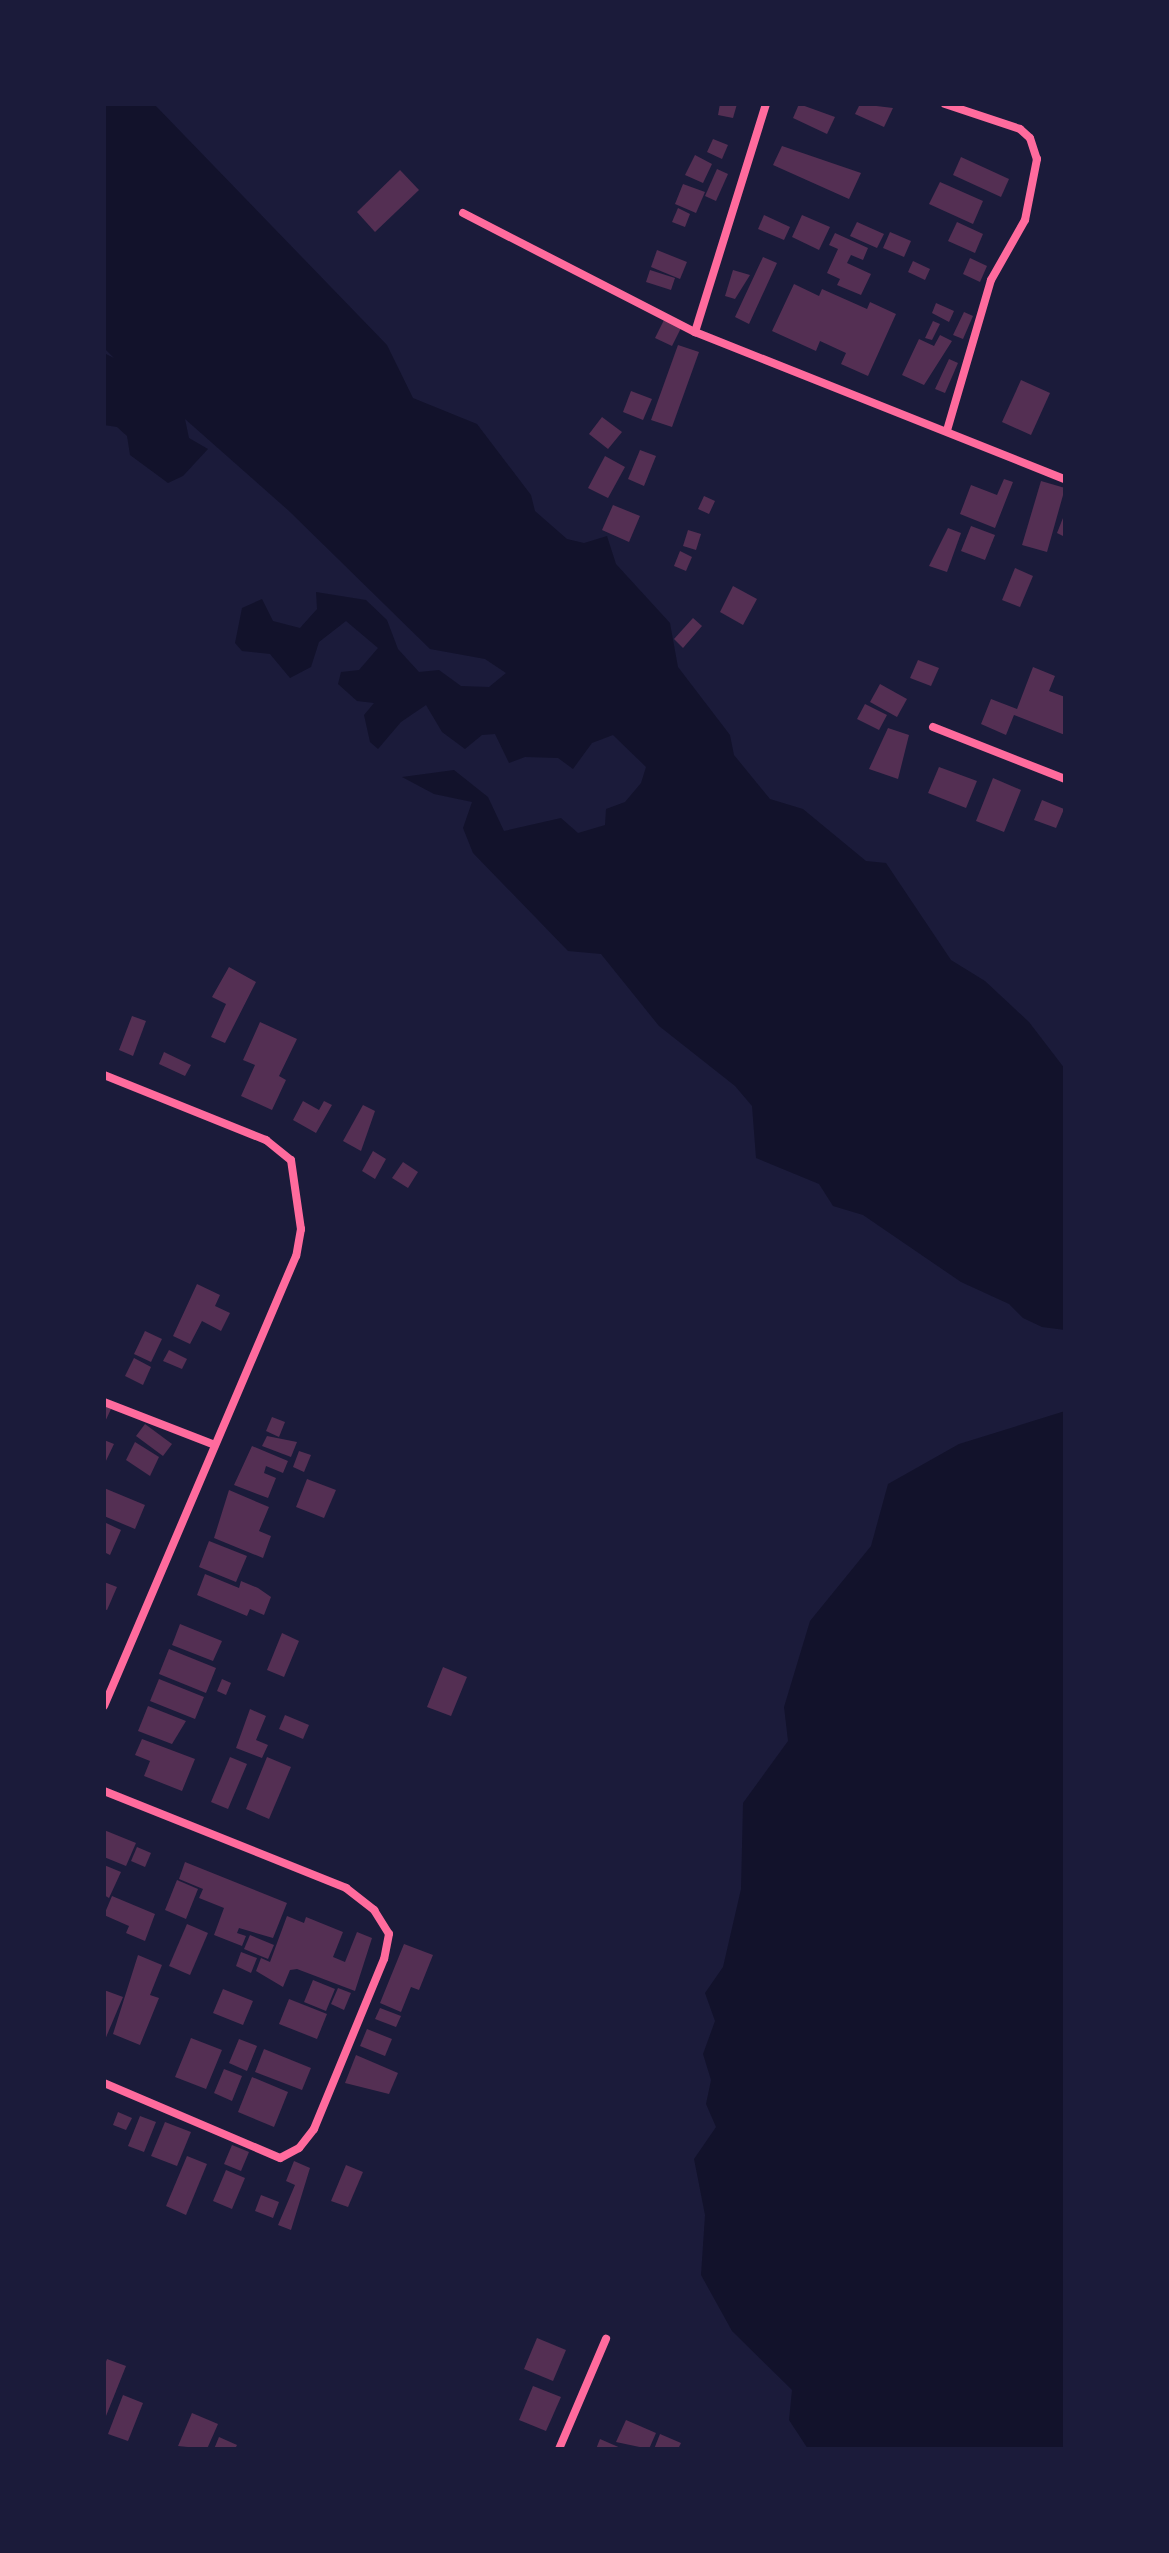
<!DOCTYPE html>
<html>
<head>
<meta charset="utf-8">
<style>
	body { margin:0 }
	#map { position:relative; width:1169px; height:2553px; overflow:hidden; background:#1b1b3a; font-family:"Work Sans",sans-serif }
	div>[style] { position:absolute }
	[style*='--x'] { left:calc(var(--x)*1px); top:calc(var(--y)*1px); width:calc(var(--w)*1px); rotate:calc(var(--a)*1deg) }
	.water>* { inset:0; background:#12122b }
	.building>* { inset:0; background:#542f53 }
	.minor>* { height:8px; margin:-4px; padding:0 4px; transform-origin:4px; border-radius:4px; background:#ff6b9d }
	span { translate:-50% -50%; white-space:nowrap; text-align:center; line-height:1.15; -webkit-text-stroke:8px #1b1b3a; paint-order:stroke }
	.frame { position:absolute; inset:0; border:106px solid #1b1b3a; pointer-events:none }
</style>
</head>
<body>
<div id="map">
	<div class="water">
		<i style="clip-path:polygon(104px 104px,154px 104px,387px 345px,413px 398px,477px 424px,531px 495px,535px 511px,567px 539px,584px 543px,607px 536px,616px 564px,670px 623px,678px 667px,730px 735px,734px 755px,770px 799px,803px 809px,866px 861px,886px 863px,951px 960px,985px 981px,1029px 1022px,1065px 1069px,1065px 1330px,1042px 1327px,1023px 1318px,1009px 1304px,961px 1282px,863px 1215px,833px 1206px,819px 1184px,756px 1158px,752px 1106px,735px 1086px,659px 1026px,601px 954px,568px 951px,473px 853px,463px 828px,472px 802px,434px 794px,402px 777px,454px 770px,488px 797px,504px 831px,561px 818px,578px 833px,605px 825px,606px 809px,625px 802px,641px 783px,646px 767px,613px 735px,592px 743px,573px 769px,558px 758px,525px 757px,509px 763px,495px 734px,482px 735px,465px 749px,442px 732px,426px 705px,401px 722px,378px 749px,370px 742px,364px 715px,374px 703px,357px 701px,338px 684px,341px 672px,359px 670px,378px 648px,346px 621px,319px 642px,311px 667px,290px 678px,270px 654px,242px 651px,235px 643px,242px 608px,262px 599px,273px 621px,300px 628px,317px 609px,316px 592px,366px 600px,387px 620px,398px 649px,419px 672px,439px 670px,461px 686px,489px 687px,506px 673px,485px 659px,430px 649px,289px 511px,185px 419px,189px 438px,208px 449px,183px 476px,168px 483px,130px 455px,127px 436px,117px 427px,104px 425px,104px 353px,114px 358px,104px 348px)"></i>
		<i style="clip-path:polygon(1065px 1411px,1065px 2449px,808px 2449px,789px 2420px,792px 2390px,732px 2331px,701px 2275px,705px 2215px,694px 2159px,716px 2127px,706px 2104px,711px 2080px,703px 2054px,715px 2021px,705px 1993px,723px 1967px,741px 1889px,743px 1803px,788px 1741px,784px 1707px,810px 1621px,871px 1546px,888px 1484px,959px 1444px)"></i>
	</div>
	<div class="building">
		<i style="clip-path:polygon(720px 104px,737px 104px,733px 118px,718px 115px)"></i>
		<i style="clip-path:polygon(799px 104px,835px 117px,827px 134px,793px 118px)"></i>
		<i style="clip-path:polygon(860px 104px,893px 108px,884px 127px,855px 114px)"></i>
		<i style="clip-path:polygon(713px 139px,728px 145px,722px 159px,707px 152px)"></i>
		<i style="clip-path:polygon(782px 146px,861px 173px,849px 199px,773px 165px)"></i>
		<i style="clip-path:polygon(695px 155px,712px 164px,703px 183px,685px 175px)"></i>
		<i style="clip-path:polygon(961px 157px,1009px 179px,1001px 197px,953px 175px)"></i>
		<i style="clip-path:polygon(717px 169px,728px 174px,716px 201px,705px 196px)"></i>
		<i style="clip-path:polygon(400px 170px,419px 190px,375px 232px,357px 212px)"></i>
		<i style="clip-path:polygon(940px 182px,983px 201px,973px 224px,929px 204px)"></i>
		<i style="clip-path:polygon(683px 184px,705px 192px,696px 213px,675px 204px)"></i>
		<i style="clip-path:polygon(678px 208px,690px 214px,685px 227px,672px 222px)"></i>
		<i style="clip-path:polygon(764px 215px,790px 227px,784px 240px,758px 229px)"></i>
		<i style="clip-path:polygon(802px 215px,830px 227px,819px 250px,792px 237px)"></i>
		<i style="clip-path:polygon(857px 222px,884px 234px,877px 248px,850px 236px)"></i>
		<i style="clip-path:polygon(957px 222px,983px 234px,975px 253px,948px 241px)"></i>
		<i style="clip-path:polygon(890px 232px,911px 241px,904px 257px,883px 248px)"></i>
		<i style="clip-path:polygon(835px 233px,868px 248px,863px 260px,851px 255px,847px 263px,871px 274px,861px 295px,837px 285px,840px 279px,827px 273px,838px 249px,829px 245px)"></i>
		<i style="clip-path:polygon(657px 250px,687px 262px,680px 279px,651px 267px)"></i>
		<i style="clip-path:polygon(763px 257px,777px 263px,749px 324px,735px 317px)"></i>
		<i style="clip-path:polygon(970px 258px,987px 266px,980px 282px,963px 274px)"></i>
		<i style="clip-path:polygon(913px 261px,930px 269px,925px 280px,908px 272px)"></i>
		<i style="clip-path:polygon(650px 270px,675px 278px,671px 290px,646px 282px)"></i>
		<i style="clip-path:polygon(733px 270px,750px 275px,735px 299px,725px 296px)"></i>
		<i style="clip-path:polygon(794px 284px,819px 296px,822px 289px,867px 309px,870px 302px,896px 314px,868px 376px,841px 364px,846px 353px,820px 341px,816px 351px,772px 331px)"></i>
		<i style="clip-path:polygon(936px 303px,954px 311px,949px 322px,932px 313px)"></i>
		<i style="clip-path:polygon(964px 312px,973px 316px,963px 339px,953px 335px)"></i>
		<i style="clip-path:polygon(664px 320px,681px 328px,672px 346px,655px 338px)"></i>
		<i style="clip-path:polygon(933px 321px,940px 324px,932px 340px,925px 338px)"></i>
		<i style="clip-path:polygon(940px 335px,952px 341px,924px 385px,902px 375px,919px 339px,934px 346px)"></i>
		<i style="clip-path:polygon(678px 345px,699px 352px,672px 427px,651px 420px)"></i>
		<i style="clip-path:polygon(949px 359px,958px 363px,945px 393px,935px 389px)"></i>
		<i style="clip-path:polygon(1021px 380px,1050px 393px,1031px 435px,1002px 422px)"></i>
		<i style="clip-path:polygon(631px 391px,652px 399px,643px 420px,623px 412px)"></i>
		<i style="clip-path:polygon(602px 417px,622px 432px,608px 449px,589px 434px)"></i>
		<i style="clip-path:polygon(640px 450px,656px 456px,644px 486px,628px 479px)"></i>
		<i style="clip-path:polygon(605px 456px,625px 467px,608px 498px,588px 488px)"></i>
		<i style="clip-path:polygon(1004px 479px,1013px 482px,995px 528px,960px 514px,971px 485px,997px 495px)"></i>
		<i style="clip-path:polygon(1041px 481px,1065px 488px,1047px 552px,1022px 545px)"></i>
		<i style="clip-path:polygon(704px 496px,715px 501px,709px 514px,698px 509px)"></i>
		<i style="clip-path:polygon(613px 505px,640px 516px,629px 542px,602px 530px)"></i>
		<i style="clip-path:polygon(1065px 513px,1065px 537px,1057px 533px)"></i>
		<i style="clip-path:polygon(971px 526px,995px 535px,985px 560px,961px 551px)"></i>
		<i style="clip-path:polygon(948px 528px,961px 533px,947px 572px,929px 566px)"></i>
		<i style="clip-path:polygon(688px 530px,701px 534px,696px 550px,683px 546px)"></i>
		<i style="clip-path:polygon(680px 551px,692px 557px,686px 571px,674px 566px)"></i>
		<i style="clip-path:polygon(1015px 568px,1033px 576px,1020px 607px,1002px 600px)"></i>
		<i style="clip-path:polygon(733px 586px,757px 599px,743px 625px,720px 612px)"></i>
		<i style="clip-path:polygon(693px 618px,702px 626px,683px 648px,674px 639px)"></i>
		<i style="clip-path:polygon(918px 660px,939px 668px,931px 686px,910px 678px)"></i>
		<i style="clip-path:polygon(1033px 667px,1055px 676px,1049px 691px,1065px 697px,1065px 735px,1014px 715px,1006px 735px,981px 724px,991px 699px,1017px 709px)"></i>
		<i style="clip-path:polygon(880px 684px,907px 699px,897px 717px,870px 702px)"></i>
		<i style="clip-path:polygon(865px 704px,887px 715px,879px 730px,857px 719px)"></i>
		<i style="clip-path:polygon(888px 728px,909px 735px,898px 779px,869px 769px)"></i>
		<i style="clip-path:polygon(939px 767px,977px 781px,966px 808px,928px 793px)"></i>
		<i style="clip-path:polygon(993px 778px,1021px 790px,1004px 832px,976px 821px)"></i>
		<i style="clip-path:polygon(1042px 800px,1064px 809px,1056px 828px,1034px 820px)"></i>
		<i style="clip-path:polygon(229px 967px,256px 982px,225px 1043px,211px 1037px,226px 1004px,212px 997px)"></i>
		<i style="clip-path:polygon(132px 1016px,146px 1021px,133px 1056px,119px 1050px)"></i>
		<i style="clip-path:polygon(260px 1022px,297px 1039px,279px 1076px,286px 1080px,272px 1110px,241px 1096px,255px 1065px,243px 1060px)"></i>
		<i style="clip-path:polygon(164px 1052px,191px 1065px,185px 1076px,159px 1064px)"></i>
		<i style="clip-path:polygon(303px 1101px,319px 1110px,324px 1101px,332px 1105px,316px 1133px,293px 1120px)"></i>
		<i style="clip-path:polygon(363px 1105px,375px 1111px,361px 1151px,343px 1141px)"></i>
		<i style="clip-path:polygon(373px 1151px,386px 1159px,375px 1179px,362px 1171px)"></i>
		<i style="clip-path:polygon(403px 1162px,418px 1172px,408px 1188px,392px 1178px)"></i>
		<i style="clip-path:polygon(197px 1284px,220px 1295px,215px 1306px,230px 1313px,221px 1331px,202px 1321px,190px 1344px,173px 1336px)"></i>
		<i style="clip-path:polygon(145px 1331px,162px 1339px,151px 1362px,134px 1354px)"></i>
		<i style="clip-path:polygon(169px 1350px,187px 1359px,182px 1369px,163px 1361px)"></i>
		<i style="clip-path:polygon(134px 1358px,151px 1367px,143px 1385px,125px 1376px)"></i>
		<i style="clip-path:polygon(104px 1406px,111px 1409px,104px 1424px)"></i>
		<i style="clip-path:polygon(272px 1417px,285px 1422px,279px 1437px,266px 1431px)"></i>
		<i style="clip-path:polygon(145px 1424px,172px 1444px,163px 1456px,136px 1436px)"></i>
		<i style="clip-path:polygon(267px 1436px,297px 1442px,291px 1457px,262px 1446px)"></i>
		<i style="clip-path:polygon(104px 1440px,114px 1444px,104px 1465px)"></i>
		<i style="clip-path:polygon(135px 1442px,159px 1457px,150px 1476px,126px 1460px)"></i>
		<i style="clip-path:polygon(252px 1446px,288px 1461px,283px 1473px,266px 1466px,264px 1473px,276px 1478px,268px 1498px,234px 1485px)"></i>
		<i style="clip-path:polygon(299px 1451px,311px 1455px,304px 1472px,293px 1467px)"></i>
		<i style="clip-path:polygon(307px 1479px,336px 1490px,324px 1518px,296px 1507px)"></i>
		<i style="clip-path:polygon(104px 1488px,145px 1505px,135px 1529px,104px 1516px)"></i>
		<i style="clip-path:polygon(229px 1490px,269px 1507px,259px 1531px,271px 1536px,263px 1558px,214px 1538px)"></i>
		<i style="clip-path:polygon(104px 1522px,121px 1530px,110px 1555px,104px 1552px)"></i>
		<i style="clip-path:polygon(209px 1541px,247px 1556px,236px 1582px,199px 1567px)"></i>
		<i style="clip-path:polygon(205px 1574px,239px 1588px,241px 1581px,258px 1588px,271px 1597px,264px 1615px,250px 1609px,247px 1616px,197px 1595px)"></i>
		<i style="clip-path:polygon(104px 1582px,117px 1587px,107px 1610px,104px 1609px)"></i>
		<i style="clip-path:polygon(180px 1624px,222px 1641px,213px 1661px,172px 1645px)"></i>
		<i style="clip-path:polygon(282px 1633px,299px 1641px,284px 1677px,267px 1670px)"></i>
		<i style="clip-path:polygon(169px 1649px,216px 1668px,206px 1693px,159px 1674px)"></i>
		<i style="clip-path:polygon(443px 1667px,467px 1677px,451px 1716px,427px 1707px)"></i>
		<i style="clip-path:polygon(159px 1679px,204px 1697px,195px 1719px,150px 1701px)"></i>
		<i style="clip-path:polygon(222px 1679px,231px 1683px,226px 1695px,217px 1691px)"></i>
		<i style="clip-path:polygon(148px 1706px,186px 1721px,172px 1744px,138px 1731px)"></i>
		<i style="clip-path:polygon(250px 1709px,266px 1716px,256px 1740px,268px 1745px,262px 1758px,236px 1748px)"></i>
		<i style="clip-path:polygon(285px 1715px,309px 1725px,303px 1739px,279px 1729px)"></i>
		<i style="clip-path:polygon(142px 1739px,195px 1759px,182px 1791px,144px 1776px,150px 1761px,135px 1755px)"></i>
		<i style="clip-path:polygon(230px 1757px,247px 1764px,228px 1809px,211px 1802px)"></i>
		<i style="clip-path:polygon(267px 1757px,291px 1767px,269px 1819px,246px 1809px)"></i>
		<i style="clip-path:polygon(104px 1830px,136px 1843px,126px 1866px,104px 1857px)"></i>
		<i style="clip-path:polygon(137px 1847px,151px 1853px,145px 1867px,131px 1861px)"></i>
		<i style="clip-path:polygon(185px 1862px,287px 1903px,273px 1938px,239px 1928px,237px 1933px,246px 1936px,242px 1946px,214px 1935px,224px 1908px,199px 1898px,203px 1889px,179px 1879px)"></i>
		<i style="clip-path:polygon(104px 1865px,121px 1872px,109px 1898px,104px 1895px)"></i>
		<i style="clip-path:polygon(177px 1880px,198px 1889px,186px 1919px,165px 1910px)"></i>
		<i style="clip-path:polygon(112px 1896px,155px 1914px,145px 1941px,126px 1933px,129px 1926px,104px 1915px)"></i>
		<i style="clip-path:polygon(287px 1916px,304px 1923px,306px 1917px,343px 1932px,333px 1957px,345px 1962px,357px 1932px,372px 1938px,355px 1991px,297px 1969px,290px 1970px,283px 1987px,256px 1971px,261px 1958px,270px 1962px)"></i>
		<i style="clip-path:polygon(187px 1924px,208px 1933px,190px 1975px,169px 1966px)"></i>
		<i style="clip-path:polygon(250px 1935px,274px 1945px,268px 1959px,244px 1949px)"></i>
		<i style="clip-path:polygon(404px 1944px,433px 1955px,419px 1990px,411px 1987px,401px 2012px,380px 2003px)"></i>
		<i style="clip-path:polygon(241px 1952px,257px 1958px,251px 1973px,236px 1966px)"></i>
		<i style="clip-path:polygon(138px 1955px,162px 1965px,150px 1995px,159px 1998px,140px 2045px,113px 2034px)"></i>
		<i style="clip-path:polygon(313px 1980px,335px 1989px,326px 2011px,304px 2002px)"></i>
		<i style="clip-path:polygon(338px 1988px,351px 1993px,344px 2010px,331px 2004px)"></i>
		<i style="clip-path:polygon(223px 1989px,253px 2001px,243px 2025px,213px 2013px)"></i>
		<i style="clip-path:polygon(104px 1990px,123px 1997px,104px 2042px)"></i>
		<i style="clip-path:polygon(289px 1999px,327px 2014px,317px 2039px,279px 2024px)"></i>
		<i style="clip-path:polygon(380px 2008px,401px 2016px,396px 2027px,375px 2019px)"></i>
		<i style="clip-path:polygon(367px 2029px,392px 2039px,385px 2056px,360px 2046px)"></i>
		<i style="clip-path:polygon(191px 2038px,222px 2050px,206px 2089px,175px 2077px)"></i>
		<i style="clip-path:polygon(239px 2039px,257px 2046px,247px 2071px,229px 2063px)"></i>
		<i style="clip-path:polygon(264px 2049px,311px 2068px,302px 2090px,255px 2072px)"></i>
		<i style="clip-path:polygon(356px 2055px,398px 2073px,389px 2094px,345px 2083px)"></i>
		<i style="clip-path:polygon(224px 2069px,242px 2076px,232px 2101px,214px 2093px)"></i>
		<i style="clip-path:polygon(252px 2077px,288px 2092px,274px 2127px,238px 2112px)"></i>
		<i style="clip-path:polygon(118px 2112px,132px 2118px,126px 2130px,113px 2125px)"></i>
		<i style="clip-path:polygon(140px 2116px,156px 2122px,144px 2152px,128px 2146px)"></i>
		<i style="clip-path:polygon(165px 2122px,191px 2132px,177px 2166px,151px 2156px)"></i>
		<i style="clip-path:polygon(232px 2145px,249px 2152px,241px 2171px,224px 2164px)"></i>
		<i style="clip-path:polygon(187px 2156px,207px 2164px,186px 2215px,166px 2206px)"></i>
		<i style="clip-path:polygon(294px 2161px,310px 2168px,291px 2230px,278px 2225px,295px 2185px,286px 2181px)"></i>
		<i style="clip-path:polygon(346px 2165px,363px 2172px,348px 2207px,331px 2201px)"></i>
		<i style="clip-path:polygon(226px 2170px,245px 2178px,232px 2209px,213px 2201px)"></i>
		<i style="clip-path:polygon(261px 2195px,279px 2202px,273px 2218px,255px 2211px)"></i>
		<i style="clip-path:polygon(537px 2338px,566px 2350px,553px 2381px,524px 2369px)"></i>
		<i style="clip-path:polygon(107px 2359px,126px 2366px,104px 2421px,104px 2367px)"></i>
		<i style="clip-path:polygon(533px 2386px,561px 2397px,546px 2431px,519px 2420px)"></i>
		<i style="clip-path:polygon(123px 2395px,143px 2403px,128px 2441px,108px 2434px)"></i>
		<i style="clip-path:polygon(192px 2413px,218px 2424px,207px 2449px,178px 2446px)"></i>
		<i style="clip-path:polygon(626px 2420px,656px 2433px,649px 2449px,616px 2442px)"></i>
		<i style="clip-path:polygon(660px 2434px,681px 2443px,678px 2449px,654px 2449px)"></i>
		<i style="clip-path:polygon(219px 2437px,237px 2445px,235px 2449px,214px 2449px)"></i>
		<i style="clip-path:polygon(600px 2439px,623px 2449px,596px 2449px)"></i>
	</div>
	<div class="minor">
		<i style="--x:945;--y:104;--w:79;--a:18.4"></i>
		<i style="--x:1020;--y:129;--w:13;--a:42"></i>
		<i style="--x:1030;--y:138;--w:22;--a:72"></i>
		<i style="--x:1037;--y:159;--w:62;--a:101.1"></i>
		<i style="--x:1025;--y:220;--w:69;--a:119.5"></i>
		<i style="--x:991;--y:280;--w:156;--a:106.3"></i>
		<i style="--x:463;--y:213;--w:261;--a:27.2"></i>
		<i style="--x:695;--y:332;--w:398;--a:21.7"></i>
		<i style="--x:695;--y:332;--w:239;--a:-72.7"></i>
		<i style="--x:933;--y:727;--w:142;--a:21.5"></i>
		<i style="--x:104;--y:1075;--w:175;--a:21.9"></i>
		<i style="--x:266;--y:1140;--w:32;--a:39"></i>
		<i style="--x:291;--y:1160;--w:70;--a:81.8"></i>
		<i style="--x:301;--y:1229;--w:27;--a:100"></i>
		<i style="--x:296;--y:1256;--w:489;--a:113.1"></i>
		<i style="--x:104;--y:1402;--w:119;--a:21.2"></i>
		<i style="--x:104;--y:1791;--w:261;--a:21.8"></i>
		<i style="--x:346;--y:1888;--w:36;--a:38"></i>
		<i style="--x:374;--y:1910;--w:28;--a:58"></i>
		<i style="--x:389;--y:1934;--w:25;--a:101"></i>
		<i style="--x:384;--y:1959;--w:184;--a:112.4"></i>
		<i style="--x:314;--y:2129;--w:24;--a:128"></i>
		<i style="--x:299;--y:2148;--w:21;--a:152"></i>
		<i style="--x:280;--y:2158;--w:191;--a:-156.9"></i>
		<i style="--x:559;--y:2449;--w:120;--a:-66.9"></i>
	</div>
	<div class="frame"></div>
</div>
</body>
</html>
